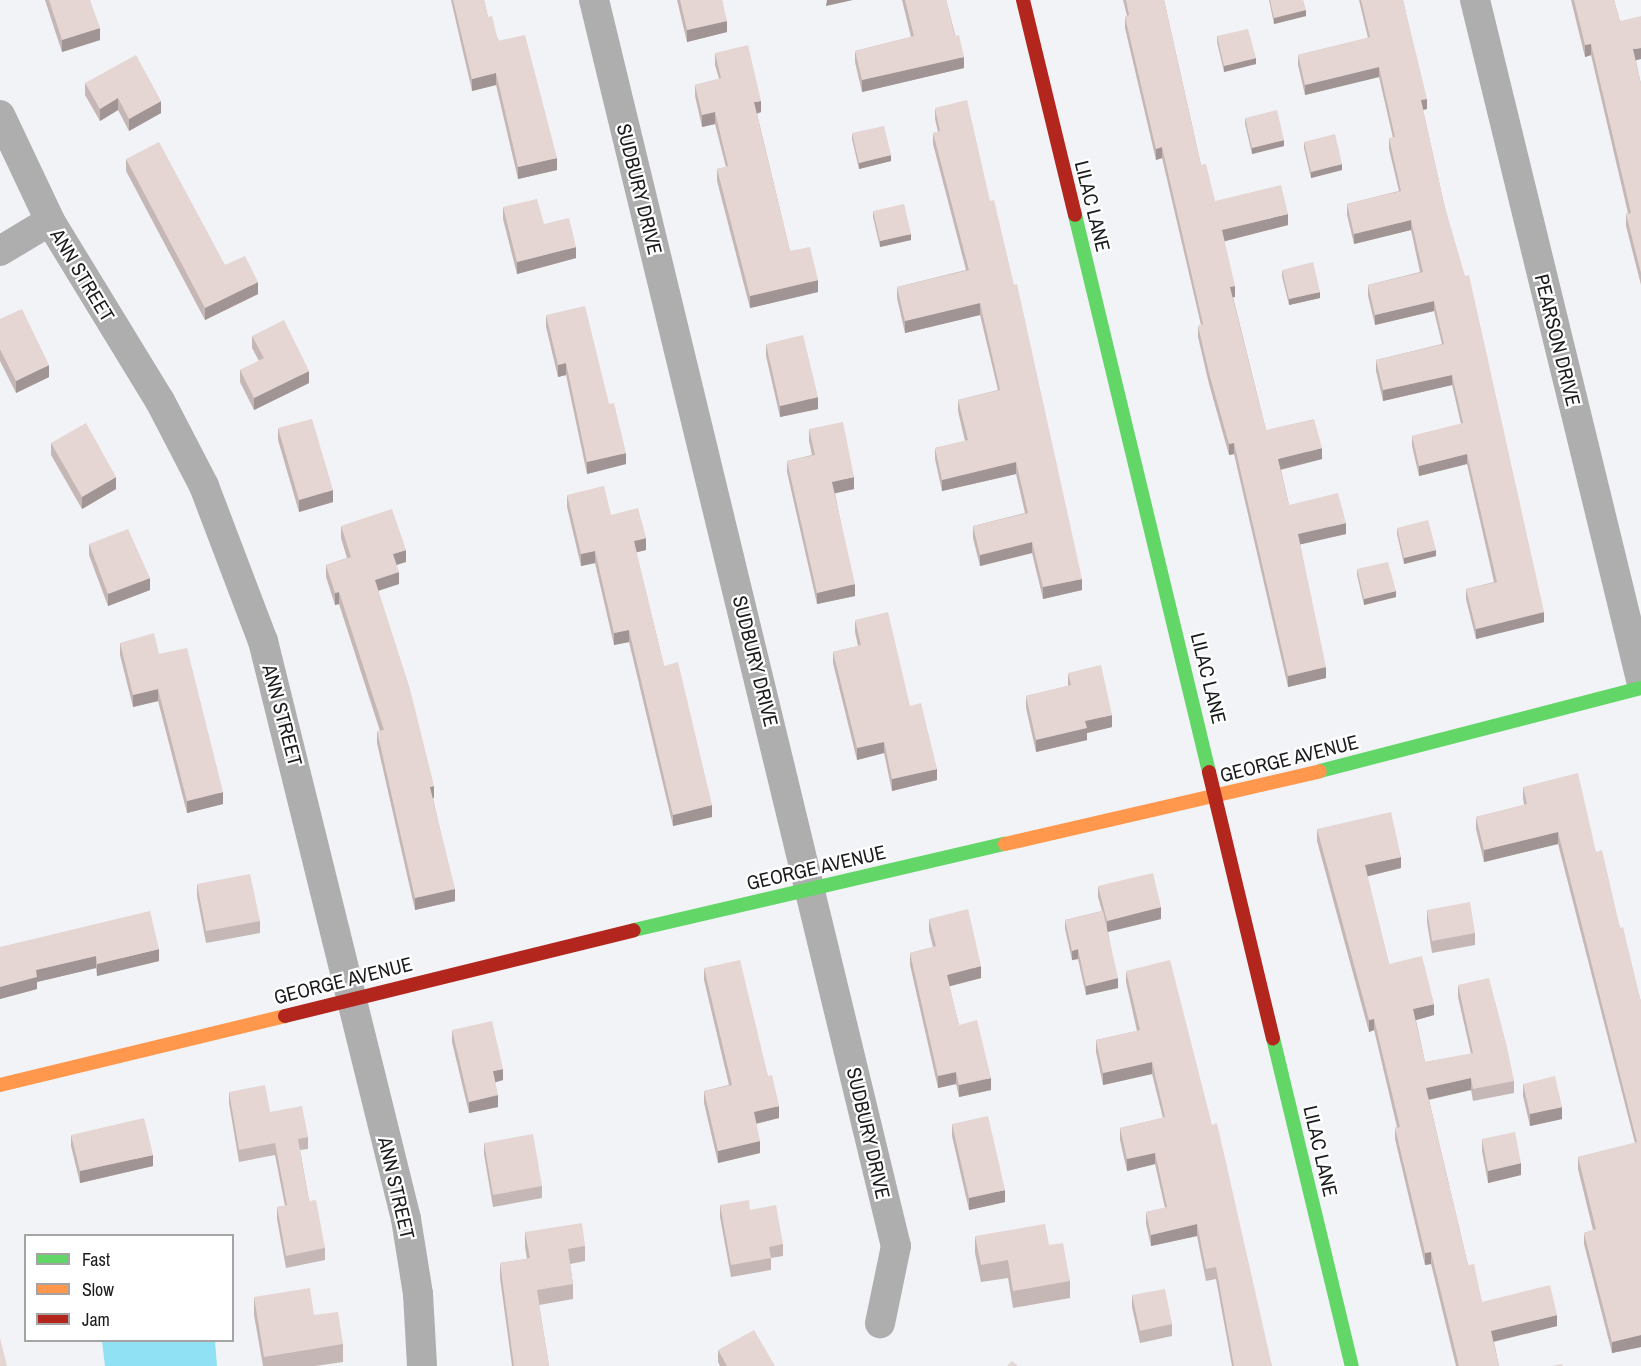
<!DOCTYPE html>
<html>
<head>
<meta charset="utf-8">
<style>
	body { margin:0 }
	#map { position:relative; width:1641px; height:1366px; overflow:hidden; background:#f1f3f6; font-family:"Archivo Narrow",sans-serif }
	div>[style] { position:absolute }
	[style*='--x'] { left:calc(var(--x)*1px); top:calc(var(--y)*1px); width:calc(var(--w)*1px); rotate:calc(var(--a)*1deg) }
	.water>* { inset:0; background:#90e1f3 }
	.street>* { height:30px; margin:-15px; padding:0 15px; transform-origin:15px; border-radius:15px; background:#afaeaf }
	.fast>* { height:14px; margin:-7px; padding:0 7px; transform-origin:7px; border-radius:7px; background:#63d668 }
	.slow>* { height:14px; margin:-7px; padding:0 7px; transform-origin:7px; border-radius:7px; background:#ff974d }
	.jam>* { height:14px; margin:-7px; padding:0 7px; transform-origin:7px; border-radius:7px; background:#b3261e }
	.wall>* { inset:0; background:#c5b7b5 }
	.shaded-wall>* { inset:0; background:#a09594 }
	.building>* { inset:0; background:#e5d5d3 }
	span { translate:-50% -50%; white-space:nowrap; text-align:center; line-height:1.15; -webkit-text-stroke:4.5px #fff; paint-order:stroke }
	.street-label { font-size:20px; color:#1b1c1e }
	.legend { position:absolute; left:24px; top:1234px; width:210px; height:108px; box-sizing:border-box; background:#fff; border:2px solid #a4a4a5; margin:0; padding:8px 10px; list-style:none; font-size:18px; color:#1b1c1e }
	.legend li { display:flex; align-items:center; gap:12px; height:30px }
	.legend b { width:30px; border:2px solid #a4a4a5 }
</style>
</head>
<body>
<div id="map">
	<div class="water">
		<i style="clip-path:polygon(102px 1341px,215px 1341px,217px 1366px,105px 1366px)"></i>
	</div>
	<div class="street">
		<i style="--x:594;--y:0;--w:1282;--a:76.38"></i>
		<i style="--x:896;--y:1246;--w:79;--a:101.7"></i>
		<i style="--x:1475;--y:0;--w:700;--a:76.28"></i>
		<i style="--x:0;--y:115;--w:117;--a:64.7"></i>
		<i style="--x:50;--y:221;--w:211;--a:58.6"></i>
		<i style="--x:160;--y:401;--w:96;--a:62.6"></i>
		<i style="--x:204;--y:486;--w:166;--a:69.2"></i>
		<i style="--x:263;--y:641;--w:595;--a:76.1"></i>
		<i style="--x:406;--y:1219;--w:76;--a:80.9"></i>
		<i style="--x:418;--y:1294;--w:72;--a:86.8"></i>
		<i style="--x:0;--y:251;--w:58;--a:-31"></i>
	</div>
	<div class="fast">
		<i style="--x:1075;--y:215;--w:573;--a:76.47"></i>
		<i style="--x:1320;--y:771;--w:332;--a:-14.5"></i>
		<i style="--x:634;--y:930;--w:381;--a:-13.1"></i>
		<i style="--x:1273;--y:1038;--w:337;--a:76.5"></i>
	</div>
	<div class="slow">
		<i style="--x:1005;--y:844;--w:323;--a:-13"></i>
		<i style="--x:0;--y:1085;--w:293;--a:-13.6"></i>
	</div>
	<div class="jam">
		<i style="--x:1023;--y:0;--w:221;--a:76.4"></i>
		<i style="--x:1209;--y:772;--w:274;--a:76.5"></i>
		<i style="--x:285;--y:1016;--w:359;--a:-13.8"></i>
	</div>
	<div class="wall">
		<i style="clip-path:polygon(45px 0,90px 0,100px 40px,62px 52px)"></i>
		<i style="clip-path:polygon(451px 0,484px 0,488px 17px,557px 170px,518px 179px,496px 85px,472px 91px)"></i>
		<i style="clip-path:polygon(677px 0,722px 0,727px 32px,687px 42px)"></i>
		<i style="clip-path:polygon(902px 0,946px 0,964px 68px,862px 92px,855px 62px,855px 51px,911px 37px)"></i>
		<i style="clip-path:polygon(1123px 0,1164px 0,1201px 165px,1215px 201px,1288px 225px,1224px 241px,1235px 297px,1233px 297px,1266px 430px,1322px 459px,1281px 470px,1289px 505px,1346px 534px,1300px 544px,1326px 678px,1288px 687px,1234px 454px,1229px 455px,1209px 384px,1198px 337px,1198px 326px,1201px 325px,1162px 158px,1156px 160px,1125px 28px,1125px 17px,1127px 16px)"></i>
		<i style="clip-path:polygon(1269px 0,1303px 0,1306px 16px,1274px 24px)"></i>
		<i style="clip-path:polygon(1359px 0,1403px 0,1427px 109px,1423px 110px,1444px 204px,1544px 622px,1476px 639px,1466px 599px,1466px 589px,1494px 582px,1467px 464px,1419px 476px,1412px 446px,1412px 436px,1461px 424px,1452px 385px,1383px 401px,1376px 371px,1376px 360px,1442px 344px,1434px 311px,1375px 325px,1368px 296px,1368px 285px,1420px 272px,1411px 230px,1354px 244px,1347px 215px,1347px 204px,1399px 191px,1389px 149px,1389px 138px,1393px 138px,1379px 77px,1305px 95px,1298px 65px,1298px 55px,1368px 38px)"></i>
		<i style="clip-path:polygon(1571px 0,1614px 0,1620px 21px,1636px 61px,1641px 84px,1641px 285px,1626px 226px,1626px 214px,1628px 213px,1591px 55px,1585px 57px)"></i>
		<i style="clip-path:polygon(1217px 36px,1256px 64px,1224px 72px,1217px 42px)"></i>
		<i style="clip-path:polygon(715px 53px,761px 112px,757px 114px,790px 251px,818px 292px,750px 308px,717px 181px,717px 169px,726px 167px,715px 124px,702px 127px,695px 96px,695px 85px,719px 79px,715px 65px)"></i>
		<i style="clip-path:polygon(85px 83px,161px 113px,129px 131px,118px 110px,100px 121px,85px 95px)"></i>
		<i style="clip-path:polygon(935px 108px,1082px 590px,1043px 599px,1032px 553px,980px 566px,973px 538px,973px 526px,1025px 513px,1016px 474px,942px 491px,935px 459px,935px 448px,965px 441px,958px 411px,958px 400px,998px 390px,980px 315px,905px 333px,897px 298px,897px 287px,966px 270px,933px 144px,933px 133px,938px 132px,935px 119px)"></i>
		<i style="clip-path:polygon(1245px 118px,1284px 146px,1252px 154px,1245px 124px)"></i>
		<i style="clip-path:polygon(852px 133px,891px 161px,859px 169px,852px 139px)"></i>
		<i style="clip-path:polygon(1304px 142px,1342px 170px,1311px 178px,1304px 148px)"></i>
		<i style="clip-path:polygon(126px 159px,225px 265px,258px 294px,205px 320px,126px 171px)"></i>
		<i style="clip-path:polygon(503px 207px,544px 224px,576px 258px,517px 274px,503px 219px)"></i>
		<i style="clip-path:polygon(873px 211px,911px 240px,880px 247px,873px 217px)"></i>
		<i style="clip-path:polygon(1282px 270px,1320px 298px,1289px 305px,1282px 276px)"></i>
		<i style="clip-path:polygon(546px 315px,626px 464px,587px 474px,566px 375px,558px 377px,546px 327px)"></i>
		<i style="clip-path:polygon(0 319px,49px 377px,16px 393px,0 361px)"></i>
		<i style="clip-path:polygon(252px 336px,309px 383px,254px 410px,240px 382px,240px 370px,259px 361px,252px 348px)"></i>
		<i style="clip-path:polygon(766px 344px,818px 409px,780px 417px,766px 356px)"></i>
		<i style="clip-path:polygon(278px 428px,333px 502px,299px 512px,278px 440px)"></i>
		<i style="clip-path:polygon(809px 429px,854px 489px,835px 493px,855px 596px,817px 604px,787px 472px,787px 461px,812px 455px,809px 441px)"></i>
		<i style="clip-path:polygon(51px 443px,116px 489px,82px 509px,51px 455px)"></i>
		<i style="clip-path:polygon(567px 495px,611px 515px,646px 550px,636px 552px,664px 666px,712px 817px,673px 826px,629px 642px,614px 645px,595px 563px,581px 566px,567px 507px)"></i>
		<i style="clip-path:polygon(341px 526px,406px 562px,396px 565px,399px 584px,378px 590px,434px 798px,433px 798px,455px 901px,415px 910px,377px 743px,377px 731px,380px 731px,339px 604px,335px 605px,326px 577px,326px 565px,347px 558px,341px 538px)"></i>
		<i style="clip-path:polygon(1397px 528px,1436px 556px,1404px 564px,1397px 534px)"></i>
		<i style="clip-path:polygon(89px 544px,150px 590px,108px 606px,89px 555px)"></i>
		<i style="clip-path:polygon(1357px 569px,1396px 597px,1364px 605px,1357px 575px)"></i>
		<i style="clip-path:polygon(855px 620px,910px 706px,937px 780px,892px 791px,884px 753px,857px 760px,833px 663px,833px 652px,858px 646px,855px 632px)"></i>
		<i style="clip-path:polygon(120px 643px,159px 654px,223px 804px,187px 813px,158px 701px,133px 707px,120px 655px)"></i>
		<i style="clip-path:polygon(1068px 673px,1112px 727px,1087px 733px,1087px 740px,1036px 752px,1026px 708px,1026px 696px,1068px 686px)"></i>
		<i style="clip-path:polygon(1523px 787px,1596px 852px,1620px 928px,1641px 1002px,1641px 1347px,1612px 1353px,1584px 1244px,1584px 1233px,1593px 1230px,1578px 1169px,1578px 1157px,1635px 1143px,1558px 844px,1484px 862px,1476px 829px,1476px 817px,1524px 805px,1523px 798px)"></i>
		<i style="clip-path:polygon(1317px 829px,1401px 868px,1367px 876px,1389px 964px,1434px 1015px,1416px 1020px,1425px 1062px,1471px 1054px,1458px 997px,1458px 985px,1514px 1081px,1514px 1093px,1473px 1101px,1471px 1090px,1429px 1100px,1468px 1265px,1482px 1302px,1557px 1326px,1494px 1342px,1499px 1366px,1456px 1366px,1431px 1264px,1425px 1265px,1395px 1139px,1395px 1128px,1397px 1127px,1374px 1030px,1369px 1032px,1317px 841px)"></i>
		<i style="clip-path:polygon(197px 884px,260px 921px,260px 933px,206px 943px,197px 896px)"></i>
		<i style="clip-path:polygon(1098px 886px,1161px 919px,1108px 932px,1118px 988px,1086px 995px,1078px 959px,1072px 960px,1065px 929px,1065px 920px,1102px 911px,1098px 897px)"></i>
		<i style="clip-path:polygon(1427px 910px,1475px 933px,1475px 945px,1432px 953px,1427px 922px)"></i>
		<i style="clip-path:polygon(929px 919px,981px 978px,949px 986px,959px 1025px,991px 1090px,959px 1097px,956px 1084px,938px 1088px,910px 965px,910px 953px,933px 947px,929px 931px)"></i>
		<i style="clip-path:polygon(0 947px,159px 961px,97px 976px,96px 968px,37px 982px,37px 989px,0 999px)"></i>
		<i style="clip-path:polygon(704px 968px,768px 1076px,779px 1118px,756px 1124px,760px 1153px,718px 1163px,704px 1103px,704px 1091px,729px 1085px,704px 980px)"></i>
		<i style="clip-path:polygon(1126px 971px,1272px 1366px,1232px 1366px,1216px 1279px,1206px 1281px,1197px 1236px,1151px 1246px,1146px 1224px,1146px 1212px,1165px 1208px,1155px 1164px,1127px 1171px,1120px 1140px,1120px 1128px,1163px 1118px,1152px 1074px,1103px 1085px,1096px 1052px,1096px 1040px,1137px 1031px,1126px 982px)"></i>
		<i style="clip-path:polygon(452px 1030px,503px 1080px,495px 1082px,498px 1107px,469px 1113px,452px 1042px)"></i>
		<i style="clip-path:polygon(1523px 1084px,1562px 1119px,1530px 1126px,1523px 1096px)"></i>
		<i style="clip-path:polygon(229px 1092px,270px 1112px,308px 1137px,308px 1149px,300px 1150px,309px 1201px,325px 1248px,325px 1260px,286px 1268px,277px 1219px,277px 1207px,285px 1206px,275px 1155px,239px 1162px,229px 1103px)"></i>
		<i style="clip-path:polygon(952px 1124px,1005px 1202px,969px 1210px,952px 1136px)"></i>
		<i style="clip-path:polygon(71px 1135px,153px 1166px,80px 1183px,71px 1146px)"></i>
		<i style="clip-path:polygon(1482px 1139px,1521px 1175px,1488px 1183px,1482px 1151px)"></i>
		<i style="clip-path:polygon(484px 1143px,542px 1186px,542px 1198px,493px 1207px,484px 1154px)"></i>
		<i style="clip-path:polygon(720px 1205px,750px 1210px,783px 1244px,783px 1256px,771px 1258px,771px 1270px,731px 1277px,720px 1217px)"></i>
		<i style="clip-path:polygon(525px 1232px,585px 1246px,585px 1261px,570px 1264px,573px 1284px,573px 1299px,539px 1305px,549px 1366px,512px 1366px,500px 1278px,500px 1263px,527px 1259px,525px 1247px)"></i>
		<i style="clip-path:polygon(975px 1236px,1049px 1245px,1070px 1281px,1070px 1298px,1013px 1308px,1008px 1278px,981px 1282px,975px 1253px)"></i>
		<i style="clip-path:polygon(1132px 1295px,1172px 1324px,1172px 1336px,1140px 1343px,1132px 1307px)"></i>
		<i style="clip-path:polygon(254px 1297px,314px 1315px,343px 1344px,343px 1362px,315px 1366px,263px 1366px,254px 1315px)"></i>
		<i style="clip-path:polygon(718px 1350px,775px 1366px,720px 1366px,718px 1362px)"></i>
	</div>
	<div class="shaded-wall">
		<i style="clip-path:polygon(827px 0,853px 0,826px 6px)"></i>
		<i style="clip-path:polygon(1306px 10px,1306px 16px,1274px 24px,1274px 18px)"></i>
		<i style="clip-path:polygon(727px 21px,727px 32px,687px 42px,687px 30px)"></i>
		<i style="clip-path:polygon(100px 28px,100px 40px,62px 52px,62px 40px)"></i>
		<i style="clip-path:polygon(1591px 44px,1591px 55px,1585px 57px,1585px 45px)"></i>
		<i style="clip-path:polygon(1641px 48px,1641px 59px,1633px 61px,1633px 49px)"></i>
		<i style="clip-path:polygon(964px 57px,964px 68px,862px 92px,862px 80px)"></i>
		<i style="clip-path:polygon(1256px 58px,1256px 64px,1224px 72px,1224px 66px)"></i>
		<i style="clip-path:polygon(1379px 67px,1379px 77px,1305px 95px,1305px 85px)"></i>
		<i style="clip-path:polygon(496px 73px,496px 85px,472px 91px,472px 79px)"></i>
		<i style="clip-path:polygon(118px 98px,118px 110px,100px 121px,100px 109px)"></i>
		<i style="clip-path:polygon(1427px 99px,1427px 109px,1421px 110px,1421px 100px)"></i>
		<i style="clip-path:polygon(161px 101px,161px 113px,129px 131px,129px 119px)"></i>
		<i style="clip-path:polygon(761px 101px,761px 112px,754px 114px,754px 102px)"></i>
		<i style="clip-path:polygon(715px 112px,715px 124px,702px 127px,702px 115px)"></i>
		<i style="clip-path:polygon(1284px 140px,1284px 146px,1252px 154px,1252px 148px)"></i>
		<i style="clip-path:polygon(1162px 147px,1162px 158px,1156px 160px,1156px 149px)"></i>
		<i style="clip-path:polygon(891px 155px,891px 161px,859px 169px,859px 163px)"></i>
		<i style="clip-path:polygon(557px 158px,557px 170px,518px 179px,518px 167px)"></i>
		<i style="clip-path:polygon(1342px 164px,1342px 170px,1311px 178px,1311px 172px)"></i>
		<i style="clip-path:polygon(1288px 214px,1288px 225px,1222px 242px,1222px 230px)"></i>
		<i style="clip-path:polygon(1411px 220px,1411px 230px,1354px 244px,1354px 234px)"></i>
		<i style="clip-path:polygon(911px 234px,911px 240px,880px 247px,880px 241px)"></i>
		<i style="clip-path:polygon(576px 247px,576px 258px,517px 274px,517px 262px)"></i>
		<i style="clip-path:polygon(818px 280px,818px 292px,750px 308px,750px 296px)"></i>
		<i style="clip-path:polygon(258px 282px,258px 294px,205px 320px,205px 308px)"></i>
		<i style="clip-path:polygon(1235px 286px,1235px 297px,1230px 298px,1230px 287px)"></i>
		<i style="clip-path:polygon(1320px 292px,1320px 298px,1289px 305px,1289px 299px)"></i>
		<i style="clip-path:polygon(1434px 301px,1434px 311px,1375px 325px,1375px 315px)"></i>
		<i style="clip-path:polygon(980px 303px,980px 315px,905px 333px,905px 321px)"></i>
		<i style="clip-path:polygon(566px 363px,566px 375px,558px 377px,558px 365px)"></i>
		<i style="clip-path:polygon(49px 365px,49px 377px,16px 393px,16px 381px)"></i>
		<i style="clip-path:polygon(309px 371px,309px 383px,254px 410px,254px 398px)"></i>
		<i style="clip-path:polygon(1452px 375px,1452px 385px,1383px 401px,1383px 390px)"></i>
		<i style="clip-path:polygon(818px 397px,818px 409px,780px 417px,780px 406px)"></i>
		<i style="clip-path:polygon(1234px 443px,1234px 454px,1229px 455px,1229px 444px)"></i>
		<i style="clip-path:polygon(1322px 448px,1322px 459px,1278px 470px,1278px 459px)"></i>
		<i style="clip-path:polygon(626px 453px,626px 464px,587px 474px,587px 462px)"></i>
		<i style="clip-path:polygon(1467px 454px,1467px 464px,1419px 476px,1419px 466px)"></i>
		<i style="clip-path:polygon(1016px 462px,1016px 474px,942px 491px,942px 480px)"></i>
		<i style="clip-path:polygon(116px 477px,116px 489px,82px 509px,82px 497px)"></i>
		<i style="clip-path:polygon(854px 477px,854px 489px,832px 494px,832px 482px)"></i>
		<i style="clip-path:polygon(333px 490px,333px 502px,299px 512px,299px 500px)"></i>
		<i style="clip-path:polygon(1346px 523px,1346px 534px,1298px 545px,1298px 534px)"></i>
		<i style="clip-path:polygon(646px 538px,646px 550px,634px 553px,634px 541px)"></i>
		<i style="clip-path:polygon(1032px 542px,1032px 553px,980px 566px,980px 555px)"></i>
		<i style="clip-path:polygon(406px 550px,406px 562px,393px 566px,393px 554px)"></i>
		<i style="clip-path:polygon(1436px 550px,1436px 556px,1404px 564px,1404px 558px)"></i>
		<i style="clip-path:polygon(595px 551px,595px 563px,581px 566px,581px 554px)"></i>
		<i style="clip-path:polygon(399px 572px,399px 584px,375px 592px,375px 580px)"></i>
		<i style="clip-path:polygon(150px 578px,150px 590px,108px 606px,108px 594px)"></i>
		<i style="clip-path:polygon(1082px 579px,1082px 590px,1043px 599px,1043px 587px)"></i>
		<i style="clip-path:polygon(855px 584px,855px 596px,817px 604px,817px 593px)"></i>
		<i style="clip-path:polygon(1396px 591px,1396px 597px,1364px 605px,1364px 599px)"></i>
		<i style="clip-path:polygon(339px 592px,339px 604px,335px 605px,335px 593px)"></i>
		<i style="clip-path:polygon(1544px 612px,1544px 622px,1476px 639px,1476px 629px)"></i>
		<i style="clip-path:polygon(629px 630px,629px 642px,614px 645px,614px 633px)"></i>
		<i style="clip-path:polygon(1326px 667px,1326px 678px,1288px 687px,1288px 676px)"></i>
		<i style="clip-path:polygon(158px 689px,158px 701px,133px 707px,133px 695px)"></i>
		<i style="clip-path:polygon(1112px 715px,1112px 727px,1087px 733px,1087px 740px,1036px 752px,1036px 740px,1085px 721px)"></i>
		<i style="clip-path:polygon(884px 742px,884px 753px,857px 760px,857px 748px)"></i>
		<i style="clip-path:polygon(937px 769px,937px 780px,892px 791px,892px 779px)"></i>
		<i style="clip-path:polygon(434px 786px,434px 798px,430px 799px,430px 787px)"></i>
		<i style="clip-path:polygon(223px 792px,223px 804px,187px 813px,187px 801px)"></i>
		<i style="clip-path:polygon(712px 805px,712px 817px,673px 826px,673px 815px)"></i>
		<i style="clip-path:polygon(1558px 832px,1558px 844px,1484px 862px,1484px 850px)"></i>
		<i style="clip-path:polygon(1401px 857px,1401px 868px,1365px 877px,1365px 865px)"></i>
		<i style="clip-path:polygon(455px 889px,455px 901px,415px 910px,415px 898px)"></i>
		<i style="clip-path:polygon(1161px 907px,1161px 919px,1107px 932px,1107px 921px)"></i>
		<i style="clip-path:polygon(159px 949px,159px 961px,97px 976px,97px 964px)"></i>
		<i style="clip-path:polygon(1078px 949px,1078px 959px,1072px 960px,1072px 951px)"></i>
		<i style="clip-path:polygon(96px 956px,96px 968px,37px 982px,37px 989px,0 999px,0 987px,36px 970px)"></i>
		<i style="clip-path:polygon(981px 966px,981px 978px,947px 987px,947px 975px)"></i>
		<i style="clip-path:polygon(1118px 978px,1118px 988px,1086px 995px,1086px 986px)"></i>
		<i style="clip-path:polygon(1434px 1004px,1434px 1015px,1413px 1021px,1413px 1009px)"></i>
		<i style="clip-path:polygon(1374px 1019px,1374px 1030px,1369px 1032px,1369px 1020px)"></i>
		<i style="clip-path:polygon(1152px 1062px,1152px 1074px,1103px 1085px,1103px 1073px)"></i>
		<i style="clip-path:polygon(503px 1069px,503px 1080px,493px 1083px,493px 1071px)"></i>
		<i style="clip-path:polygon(956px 1072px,956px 1084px,938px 1088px,938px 1076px)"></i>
		<i style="clip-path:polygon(991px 1078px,991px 1090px,959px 1097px,959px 1085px)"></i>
		<i style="clip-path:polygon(1471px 1078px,1471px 1090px,1426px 1100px,1426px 1088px)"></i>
		<i style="clip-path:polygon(498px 1095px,498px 1107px,469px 1113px,469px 1102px)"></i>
		<i style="clip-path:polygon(779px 1106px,779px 1118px,754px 1124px,754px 1112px)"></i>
		<i style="clip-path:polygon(1562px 1107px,1562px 1119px,1530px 1126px,1530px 1114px)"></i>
		<i style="clip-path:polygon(760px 1141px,760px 1153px,718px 1163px,718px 1151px)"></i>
		<i style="clip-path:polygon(1155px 1153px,1155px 1164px,1127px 1171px,1127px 1159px)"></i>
		<i style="clip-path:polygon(153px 1155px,153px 1166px,80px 1183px,80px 1171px)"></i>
		<i style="clip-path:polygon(1521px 1163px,1521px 1175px,1488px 1183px,1488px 1171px)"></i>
		<i style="clip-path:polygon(1005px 1190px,1005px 1202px,969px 1210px,969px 1198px)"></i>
		<i style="clip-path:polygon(1197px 1224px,1197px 1236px,1151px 1246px,1151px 1235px)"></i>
		<i style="clip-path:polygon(1431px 1252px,1431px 1264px,1425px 1265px,1425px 1253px)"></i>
		<i style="clip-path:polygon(1557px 1315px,1557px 1326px,1491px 1342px,1491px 1331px)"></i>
		<i style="clip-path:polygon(1641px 1335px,1641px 1347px,1612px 1353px,1612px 1342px)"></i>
	</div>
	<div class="building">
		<i style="clip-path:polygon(49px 0,90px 0,100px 28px,62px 40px)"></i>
		<i style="clip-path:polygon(453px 0,484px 0,488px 17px,492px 16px,498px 41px,525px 35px,557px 158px,518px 167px,496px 73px,472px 79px)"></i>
		<i style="clip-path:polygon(680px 0,722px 0,727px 21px,687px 30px)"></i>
		<i style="clip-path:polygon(905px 0,946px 0,955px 36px,959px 35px,964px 57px,862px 80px,855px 51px,914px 36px)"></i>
		<i style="clip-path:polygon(1126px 0,1164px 0,1201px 165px,1206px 164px,1215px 201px,1281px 185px,1288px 214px,1222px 230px,1235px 286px,1230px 287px,1266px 430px,1314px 419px,1322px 448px,1278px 459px,1289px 505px,1338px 493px,1346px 523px,1298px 534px,1326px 667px,1288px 676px,1234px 443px,1229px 444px,1209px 373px,1198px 326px,1203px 324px,1162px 147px,1156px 149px,1125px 17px,1129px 15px)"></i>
		<i style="clip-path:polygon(1270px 0,1303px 0,1306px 10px,1274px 18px)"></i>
		<i style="clip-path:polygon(1361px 0,1403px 0,1427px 99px,1421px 100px,1444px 204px,1465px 276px,1469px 275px,1544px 612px,1476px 629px,1466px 589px,1497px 582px,1467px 454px,1419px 466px,1412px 436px,1463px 423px,1452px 375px,1383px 390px,1376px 360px,1444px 344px,1434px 301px,1375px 315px,1368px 285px,1423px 272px,1411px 220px,1354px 234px,1347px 204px,1401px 191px,1389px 138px,1395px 137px,1379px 67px,1305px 85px,1298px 55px,1370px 37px)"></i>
		<i style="clip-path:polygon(1574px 0,1614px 0,1620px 21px,1641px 16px,1641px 48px,1633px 49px,1641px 84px,1641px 273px,1626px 214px,1631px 213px,1591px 44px,1585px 45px)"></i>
		<i style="clip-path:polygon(1248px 29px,1256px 58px,1224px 66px,1217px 36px)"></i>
		<i style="clip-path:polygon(748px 45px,761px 101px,754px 102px,790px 251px,810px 247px,818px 280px,750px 296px,717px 169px,728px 166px,715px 112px,702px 115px,695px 85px,721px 78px,715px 53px)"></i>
		<i style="clip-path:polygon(136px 55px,161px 101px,129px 119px,118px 98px,100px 109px,85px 83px)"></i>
		<i style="clip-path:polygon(967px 100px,990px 201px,994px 200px,1014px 285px,1017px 284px,1082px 579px,1043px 587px,1032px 542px,980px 555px,973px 526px,1028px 513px,1016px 462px,942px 480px,935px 448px,968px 440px,958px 400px,1000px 390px,980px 303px,905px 321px,897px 287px,969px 270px,933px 133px,940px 131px,935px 108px)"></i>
		<i style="clip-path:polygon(1277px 110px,1284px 140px,1252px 148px,1245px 118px)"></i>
		<i style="clip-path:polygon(884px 126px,891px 155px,859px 163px,852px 133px)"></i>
		<i style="clip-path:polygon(1335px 134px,1342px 164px,1311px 172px,1304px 142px)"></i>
		<i style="clip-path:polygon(159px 142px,225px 265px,245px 256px,258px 282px,205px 308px,126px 159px)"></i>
		<i style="clip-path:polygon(537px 199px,544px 224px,569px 218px,576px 247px,517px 262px,503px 207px)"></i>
		<i style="clip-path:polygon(904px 204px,911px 234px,880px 241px,873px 211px)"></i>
		<i style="clip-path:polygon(1313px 262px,1320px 292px,1289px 299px,1282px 270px)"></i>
		<i style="clip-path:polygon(585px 306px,609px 404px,614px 403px,626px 453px,587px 462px,566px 363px,558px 365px,546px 315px)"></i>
		<i style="clip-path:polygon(22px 309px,49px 365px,16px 381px,0 349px,0 319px)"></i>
		<i style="clip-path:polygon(284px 320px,309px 371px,254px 398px,240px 370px,264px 358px,252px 336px)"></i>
		<i style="clip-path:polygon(803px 335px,818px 397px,780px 406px,766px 344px)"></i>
		<i style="clip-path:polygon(312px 419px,333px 490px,299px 500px,278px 428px)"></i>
		<i style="clip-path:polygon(843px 422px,854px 477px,832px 482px,855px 584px,817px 593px,787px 461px,815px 455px,809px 429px)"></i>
		<i style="clip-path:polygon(86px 423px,116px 477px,82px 497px,51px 443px)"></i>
		<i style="clip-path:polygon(604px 486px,611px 515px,638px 508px,646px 538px,634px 541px,664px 666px,678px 662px,712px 805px,673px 815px,629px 630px,614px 633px,595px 551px,581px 554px,567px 495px)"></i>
		<i style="clip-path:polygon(392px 509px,406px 550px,393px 554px,399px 572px,375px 580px,410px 689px,434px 786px,430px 787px,455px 889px,415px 898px,377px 731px,384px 730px,339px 592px,335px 593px,326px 565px,351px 557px,341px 526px)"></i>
		<i style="clip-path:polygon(1428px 520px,1436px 550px,1404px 558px,1397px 528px)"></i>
		<i style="clip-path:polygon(128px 529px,150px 578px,108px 594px,89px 544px)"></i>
		<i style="clip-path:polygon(1388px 562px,1396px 591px,1364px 599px,1357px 569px)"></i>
		<i style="clip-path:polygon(888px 612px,910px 706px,921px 703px,937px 769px,892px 779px,884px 742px,857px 748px,833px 652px,861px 645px,855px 620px)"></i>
		<i style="clip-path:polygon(154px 633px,159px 654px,187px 648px,223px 792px,187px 801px,158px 689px,133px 695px,120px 643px)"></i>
		<i style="clip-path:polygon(1101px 665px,1112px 715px,1085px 721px,1087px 728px,1036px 740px,1026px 696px,1071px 685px,1068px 673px)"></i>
		<i style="clip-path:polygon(1578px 773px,1596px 852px,1602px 850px,1620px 928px,1623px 927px,1641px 1002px,1641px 1335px,1612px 1342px,1584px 1233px,1596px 1229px,1578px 1157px,1637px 1142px,1558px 832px,1484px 850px,1476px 817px,1527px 804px,1523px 787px)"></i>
		<i style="clip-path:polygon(1391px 812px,1401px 857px,1365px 865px,1389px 964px,1422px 956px,1434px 1004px,1413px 1009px,1425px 1062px,1473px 1053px,1458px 985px,1489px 978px,1507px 1047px,1514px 1081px,1473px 1089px,1471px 1078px,1426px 1088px,1468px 1265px,1474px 1264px,1482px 1302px,1550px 1285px,1557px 1315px,1491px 1331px,1499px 1366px,1459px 1366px,1431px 1252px,1425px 1253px,1395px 1128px,1400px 1127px,1374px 1019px,1369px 1020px,1317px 829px)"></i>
		<i style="clip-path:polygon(1153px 873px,1161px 907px,1107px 921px,1098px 886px)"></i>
		<i style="clip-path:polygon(250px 874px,260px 921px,206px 931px,197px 884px)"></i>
		<i style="clip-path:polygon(1470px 902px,1475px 933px,1432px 941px,1427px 910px)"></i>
		<i style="clip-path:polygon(968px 909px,981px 966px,947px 975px,959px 1025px,977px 1020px,991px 1078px,959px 1085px,956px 1072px,938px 1076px,910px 953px,936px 946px,929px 919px)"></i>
		<i style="clip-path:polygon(150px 911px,159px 949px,97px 964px,96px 956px,36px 970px,37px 977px,0 987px,0 947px)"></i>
		<i style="clip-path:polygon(1103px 911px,1118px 978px,1086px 986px,1078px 949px,1072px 951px,1065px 920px)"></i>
		<i style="clip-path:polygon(740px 960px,768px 1076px,772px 1075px,779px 1106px,754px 1112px,760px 1141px,718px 1151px,704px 1091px,732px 1085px,704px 968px)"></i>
		<i style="clip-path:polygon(1170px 960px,1212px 1125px,1217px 1123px,1272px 1366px,1234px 1366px,1216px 1267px,1206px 1269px,1197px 1224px,1151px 1235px,1146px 1212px,1167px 1207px,1155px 1153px,1127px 1159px,1120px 1128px,1165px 1117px,1152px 1062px,1103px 1073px,1096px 1040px,1140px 1030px,1126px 971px)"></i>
		<i style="clip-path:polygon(492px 1021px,503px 1069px,493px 1071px,498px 1095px,469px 1102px,452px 1030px)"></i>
		<i style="clip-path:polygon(1555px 1076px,1562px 1107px,1530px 1114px,1523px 1084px)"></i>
		<i style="clip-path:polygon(265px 1085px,270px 1112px,302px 1106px,308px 1137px,298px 1139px,309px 1201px,316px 1200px,325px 1248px,286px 1256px,277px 1207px,287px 1205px,275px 1143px,239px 1150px,229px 1092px)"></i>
		<i style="clip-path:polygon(988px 1116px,1005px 1190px,969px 1198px,952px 1124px)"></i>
		<i style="clip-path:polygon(144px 1118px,153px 1155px,80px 1171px,71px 1135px)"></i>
		<i style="clip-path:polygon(1515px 1132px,1521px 1163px,1488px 1171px,1482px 1139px)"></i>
		<i style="clip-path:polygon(533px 1134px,542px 1186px,493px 1195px,484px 1143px)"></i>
		<i style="clip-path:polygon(749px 1200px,750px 1210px,776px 1205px,783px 1244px,769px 1247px,771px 1258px,731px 1265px,720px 1205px)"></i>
		<i style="clip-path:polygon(582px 1223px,585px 1246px,568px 1249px,573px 1284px,537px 1290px,549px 1366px,514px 1366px,500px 1263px,530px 1258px,525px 1232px)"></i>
		<i style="clip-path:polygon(1045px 1224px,1049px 1245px,1063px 1243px,1070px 1281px,1013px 1291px,1008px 1260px,981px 1265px,975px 1236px)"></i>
		<i style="clip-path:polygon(310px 1288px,314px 1315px,338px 1312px,343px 1344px,264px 1357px,254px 1297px)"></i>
		<i style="clip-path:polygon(1165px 1289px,1172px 1324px,1140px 1331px,1132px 1295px)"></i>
		<i style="clip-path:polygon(754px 1330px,775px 1366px,727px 1366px,718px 1350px)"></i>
		<i style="clip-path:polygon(0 1338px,7px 1366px,0 1366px)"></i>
		<i style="clip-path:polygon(1012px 1361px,1018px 1366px,1007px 1366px)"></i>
		<i style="clip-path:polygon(1562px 1364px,1563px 1366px,1552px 1366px)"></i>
	</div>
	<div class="street-label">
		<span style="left:640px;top:189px;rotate:76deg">SUDBURY DRIVE</span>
		<span style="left:1093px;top:206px;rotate:76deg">LILAC LANE</span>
		<span style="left:83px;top:275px;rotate:59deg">ANN STREET</span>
		<span style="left:1558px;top:340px;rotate:76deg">PEARSON DRIVE</span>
		<span style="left:756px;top:661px;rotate:76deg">SUDBURY DRIVE</span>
		<span style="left:1209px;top:678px;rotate:76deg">LILAC LANE</span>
		<span style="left:283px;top:715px;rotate:75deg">ANN STREET</span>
		<span style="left:1289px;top:758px;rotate:-14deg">GEORGE AVENUE</span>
		<span style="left:816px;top:867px;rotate:-13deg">GEORGE AVENUE</span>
		<span style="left:343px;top:980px;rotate:-14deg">GEORGE AVENUE</span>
		<span style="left:869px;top:1133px;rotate:77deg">SUDBURY DRIVE</span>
		<span style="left:1321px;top:1151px;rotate:77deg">LILAC LANE</span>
		<span style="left:397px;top:1188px;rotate:77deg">ANN STREET</span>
	</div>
	<ul class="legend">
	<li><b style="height:8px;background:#63d668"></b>Fast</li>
	<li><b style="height:8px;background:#ff974d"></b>Slow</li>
	<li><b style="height:8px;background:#b3261e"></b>Jam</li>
	</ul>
</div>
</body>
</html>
